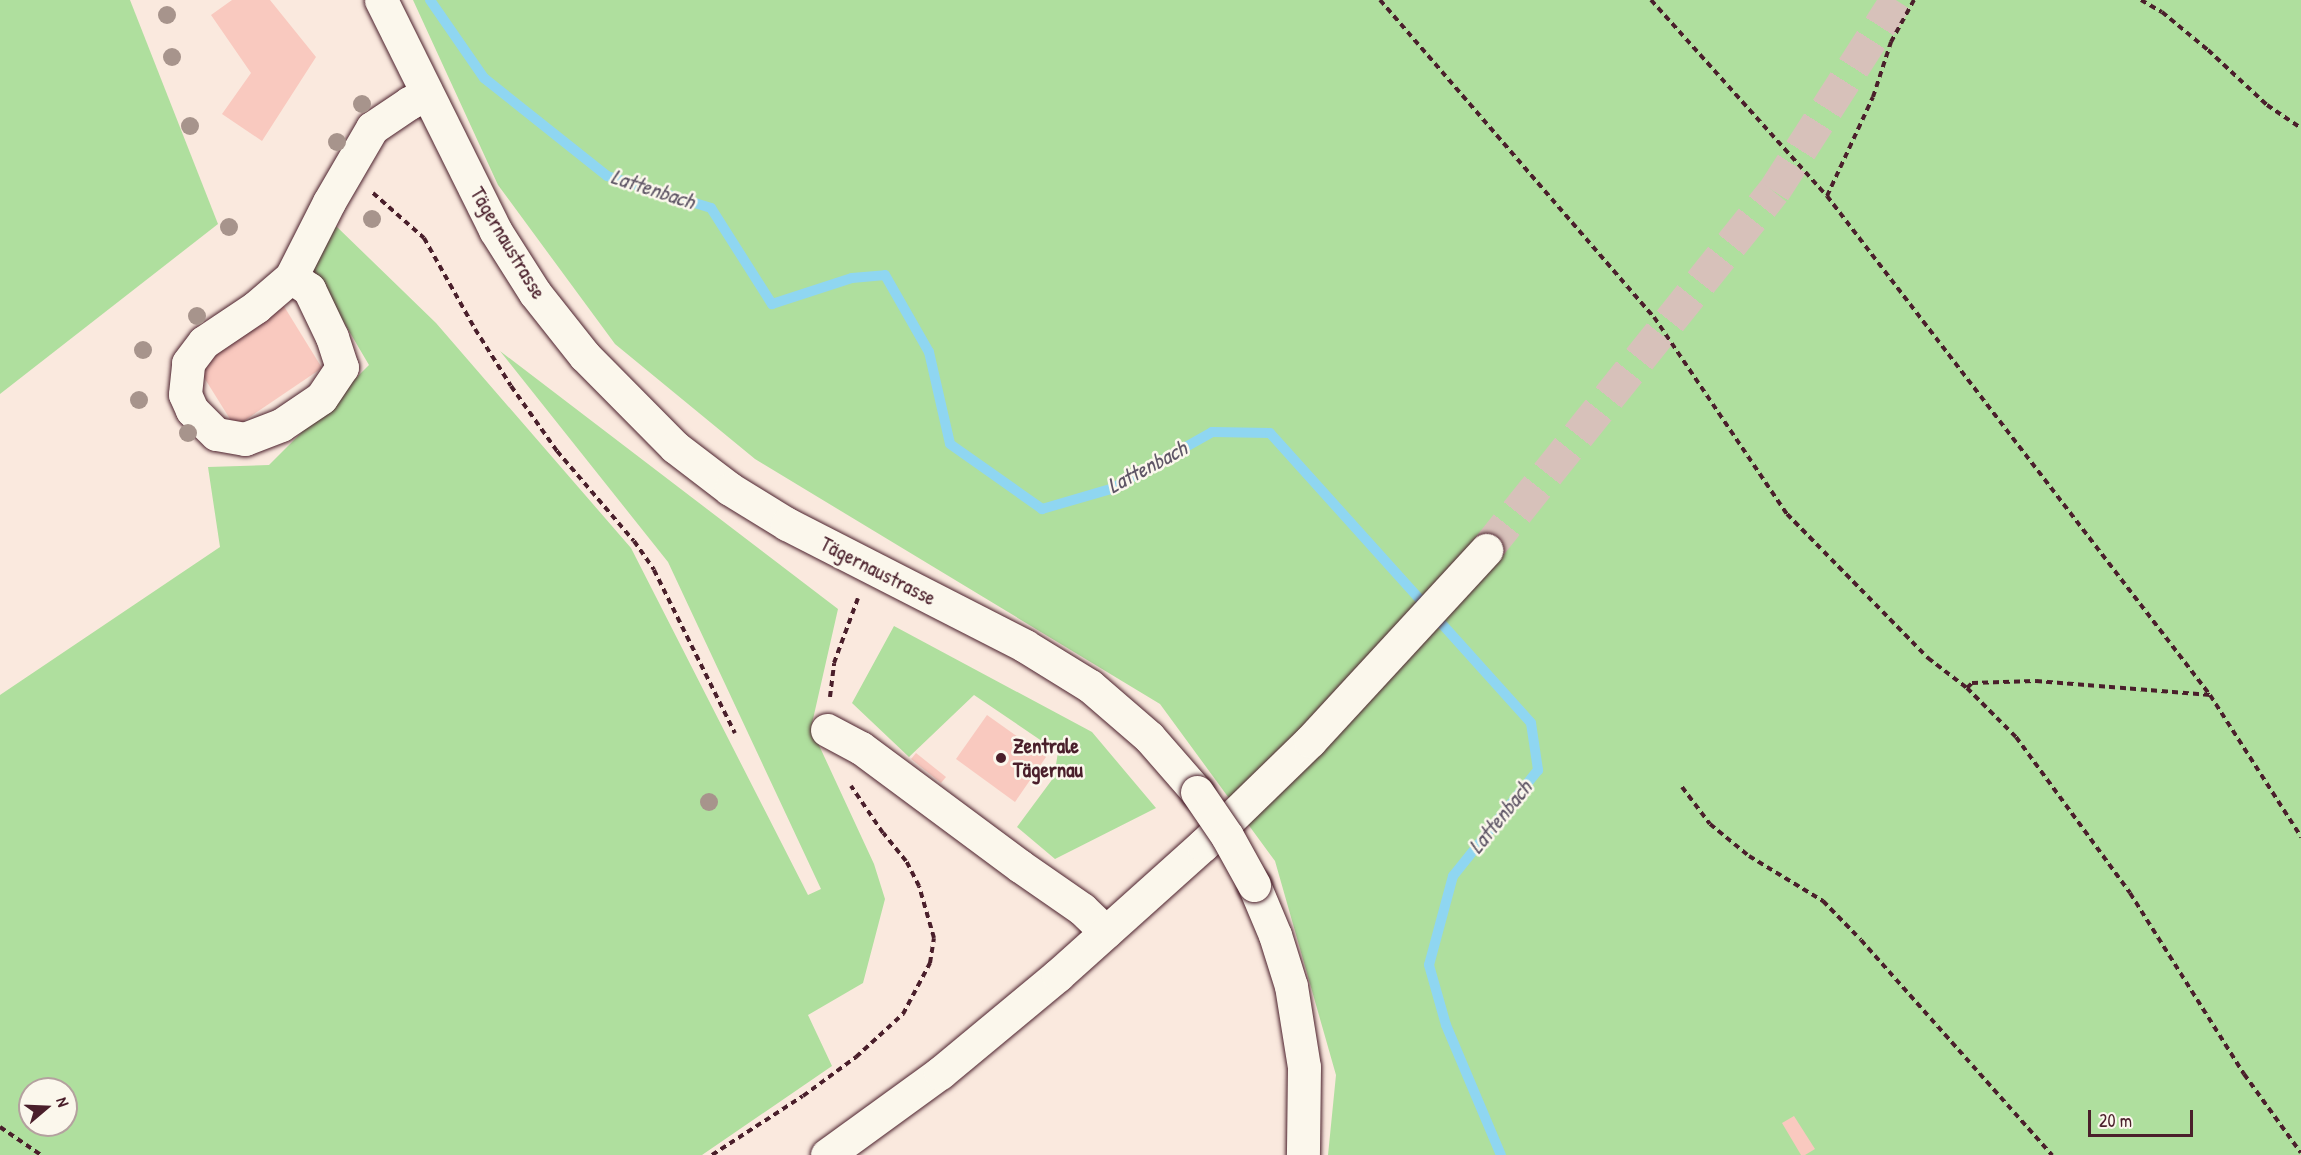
<!DOCTYPE html>
<html>
<head>
<meta charset="utf-8">
<style>
	body { margin:0 }
	#map { position:relative; width:2301px; height:1155px; overflow:hidden; background:#fae9de; font-family:"Patrick Hand",sans-serif }
	div>[style] { position:absolute }
	[style*='--x'] { left:calc(var(--x)*1px); top:calc(var(--y)*1px); width:calc(var(--w)*1px); rotate:calc(var(--a)*1deg) }
	.green>* { inset:0; background:#afdf9e }
	.stream>* { height:10px; margin:-5px; padding:0 5px; transform-origin:5px; border-radius:5px; background:#8fd6f1 }
	.building>* { inset:0; background:#f9c9bf }
	.highway-tunnel>* { height:33px; margin-top:-16.5px; transform-origin:0; background:repeating-linear-gradient(90deg,#d7c1ba 0 33px,transparent 0 49px) }
	.path>* { height:4px; margin-top:-2px; transform-origin:0; background:repeating-linear-gradient(90deg,#4a1f2b 0 6px,transparent 0 10.5px) }
	.roads { filter:drop-shadow(0 0 2px #4a1f2b) drop-shadow(0 0 2px #4a1f2b) }
	.minor>* { height:33px; margin:-16.5px; padding:0 16.5px; transform-origin:16.5px; border-radius:16.5px; background:#fbf7ec }
	.highway>* { height:33px; margin:-16.5px; padding:0 16.5px; transform-origin:16.5px; border-radius:16.5px; background:#fbf7ec }
	.bridges { filter:drop-shadow(0 0 2px #4a1f2b) drop-shadow(0 0 2px #4a1f2b) }
	.minor-bridge>* { height:33px; margin:-16.5px; padding:0 16.5px; transform-origin:16.5px; border-radius:16.5px; background:#fbf7ec }
	.trees>* { width:18px; height:18px; margin:-9px; border-radius:50%; background:#a7948c }
	.dots>* { width:16px; height:16px; translate:-50% -50%; box-sizing:border-box; border:3px solid #fbf7ec; border-radius:50% }
	span { translate:-50% -50%; white-space:nowrap; text-align:center; line-height:1.15; -webkit-text-stroke:5px #fbf7ec; paint-order:stroke }
	.street-label { font-size:21px; color:#4a1f2b }
	.poi-label { font-size:21px; color:#4a1f2b; font-weight:700 }
	.left { translate:0 -50%; text-align:left }
	.water-label { font-size:22px; color:#5f5666; font-style:italic }
	.north { position:absolute; left:18px; top:1077px; width:60px; height:60px; box-sizing:border-box; background:#fbf7ec; border:2px solid #b4a19f; border-radius:50%; rotate:71deg; font-size:16px; font-weight:700; line-height:24px; text-align:center; color:#4a1f2b }
	.north::after { content:''; display:block; margin:auto; width:21px; height:27px; background:#4a1f2b; clip-path:polygon(50% 0,100% 100%,50% 72%,0 100%) }
	.scale { position:absolute; left:2088px; top:1110px; width:105px; height:27px; box-sizing:border-box; border:3px solid #4a1f2b; border-top:0; padding-left:8px; font-size:18px; line-height:21px; white-space:nowrap; color:#4a1f2b; -webkit-text-stroke:4px #fbf7ec; paint-order:stroke }
</style>
</head>
<body>
<div id="map">
	<div class="green">
		<i style="clip-path:polygon(0 0,130px 0,218px 224px,0 394px)"></i>
		<i style="clip-path:polygon(413px 0,2301px 0,2301px 1155px,1328px 1155px,1336px 1075px,1275px 861px,1160px 704px,755px 459px,615px 344px,498px 185px)"></i>
		<i style="clip-path:polygon(evenodd,336px 226px,436px 323px,631px 548px,808px 895px,821px 889px,668px 562px,500px 351px,838px 609px,811px 728px,874px 864px,885px 899px,863px 983px,808px 1015px,832px 1066px,702px 1155px,0 1155px,0 695px,220px 547px,208px 467px,269px 465px,369px 365px,306px 258px,336px 226px,30px 1089px,66px 1089px,66px 1125px,30px 1125px,30px 1089px)"></i>
		<i style="clip-path:polygon(894px 626px,1092px 732px,1156px 808px,1055px 859px,1017px 827px,1054px 777px,1058px 752px,974px 695px,909px 757px,852px 703px)"></i>
	</div>
	<div class="stream">
		<i style="--x:430;--y:0;--w:95;--a:55.3"></i>
		<i style="--x:484;--y:78;--w:157;--a:38.5"></i>
		<i style="--x:607;--y:176;--w:109;--a:17.1"></i>
		<i style="--x:711;--y:208;--w:114;--a:57.6"></i>
		<i style="--x:772;--y:304;--w:84;--a:-18"></i>
		<i style="--x:852;--y:278;--w:33;--a:-5"></i>
		<i style="--x:885;--y:275;--w:89;--a:60.3"></i>
		<i style="--x:929;--y:352;--w:94;--a:77.1"></i>
		<i style="--x:950;--y:444;--w:113;--a:35.2"></i>
		<i style="--x:1042;--y:509;--w:72;--a:-16.2"></i>
		<i style="--x:1111;--y:489;--w:116;--a:-29.4"></i>
		<i style="--x:1212;--y:432;--w:58;--a:1"></i>
		<i style="--x:1270;--y:433;--w:390;--a:48"></i>
		<i style="--x:1531;--y:723;--w:48;--a:81.5"></i>
		<i style="--x:1538;--y:770;--w:136;--a:128.7"></i>
		<i style="--x:1453;--y:876;--w:92;--a:105.1"></i>
		<i style="--x:1429;--y:965;--w:62;--a:74.2"></i>
		<i style="--x:1446;--y:1025;--w:141;--a:67.1"></i>
	</div>
	<div class="building">
		<i style="clip-path:polygon(232px 0,270px 0,316px 57px,262px 141px,222px 114px,251px 73px,211px 15px)"></i>
		<i style="clip-path:polygon(282px 303px,322px 368px,235px 427px,195px 363px)"></i>
		<i style="clip-path:polygon(987px 715px,1046px 757px,1015px 802px,956px 759px)"></i>
		<i style="clip-path:polygon(916px 753px,946px 777px,941px 783px,911px 759px)"></i>
		<i style="clip-path:polygon(1794px 1116px,1815px 1149px,1805px 1155px,1801px 1155px,1782px 1123px)"></i>
	</div>
	<div class="highway-tunnel">
		<i style="--x:1486;--y:550;--w:460;--a:-51.3"></i>
		<i style="--x:1774;--y:191;--w:227;--a:-57.4"></i>
	</div>
	<div class="path">
		<i style="--x:1380;--y:0;--w:419;--a:49.2"></i>
		<i style="--x:1654;--y:317;--w:238;--a:56"></i>
		<i style="--x:1787;--y:514;--w:202;--a:45.6"></i>
		<i style="--x:1928;--y:658;--w:49;--a:37.6"></i>
		<i style="--x:1967;--y:688;--w:69;--a:45"></i>
		<i style="--x:2016;--y:737;--w:193;--a:53.8"></i>
		<i style="--x:2130;--y:893;--w:214;--a:57.8"></i>
		<i style="--x:2244;--y:1074;--w:97;--a:54.2"></i>
		<i style="--x:1651;--y:0;--w:263;--a:48.1"></i>
		<i style="--x:1827;--y:196;--w:629;--a:52.49"></i>
		<i style="--x:2210;--y:695;--w:169;--a:57.3"></i>
		<i style="--x:2141;--y:0;--w:24;--a:30"></i>
		<i style="--x:2162;--y:12;--w:60;--a:39.6"></i>
		<i style="--x:2208;--y:50;--w:81;--a:43"></i>
		<i style="--x:2267;--y:105;--w:41;--a:34.1"></i>
		<i style="--x:373;--y:193;--w:68;--a:41.4"></i>
		<i style="--x:424;--y:238;--w:104;--a:60.7"></i>
		<i style="--x:475;--y:329;--w:67;--a:57.7"></i>
		<i style="--x:511;--y:386;--w:80;--a:54.7"></i>
		<i style="--x:557;--y:451;--w:118;--a:49.5"></i>
		<i style="--x:634;--y:541;--w:35;--a:55"></i>
		<i style="--x:654;--y:570;--w:182;--a:63.6"></i>
		<i style="--x:1827;--y:196;--w:109;--a:-65.1"></i>
		<i style="--x:1873;--y:97;--w:58;--a:-71.9"></i>
		<i style="--x:1891;--y:42;--w:48;--a:-61.3"></i>
		<i style="--x:1967;--y:688;--w:7;--a:-45"></i>
		<i style="--x:1972;--y:683;--w:64;--a:-1.8"></i>
		<i style="--x:2036;--y:681;--w:175;--a:4.6"></i>
		<i style="--x:830;--y:697;--w:34;--a:-83"></i>
		<i style="--x:834;--y:663;--w:69;--a:-69.7"></i>
		<i style="--x:1682;--y:787;--w:46;--a:52.9"></i>
		<i style="--x:1710;--y:824;--w:50;--a:39.4"></i>
		<i style="--x:1749;--y:856;--w:87;--a:31.3"></i>
		<i style="--x:1823;--y:901;--w:54;--a:45.7"></i>
		<i style="--x:1861;--y:940;--w:288;--a:48.4"></i>
		<i style="--x:0;--y:1127;--w:50;--a:34.3"></i>
		<i style="--x:712;--y:1155;--w:108;--a:-33"></i>
		<i style="--x:803;--y:1096;--w:66;--a:-36.3"></i>
		<i style="--x:856;--y:1057;--w:64;--a:-42.5"></i>
		<i style="--x:903;--y:1014;--w:58;--a:-62.1"></i>
		<i style="--x:930;--y:963;--w:25;--a:-81"></i>
		<i style="--x:934;--y:938;--w:54;--a:-106.1"></i>
		<i style="--x:919;--y:886;--w:28;--a:-117"></i>
		<i style="--x:906;--y:861;--w:36;--a:-129"></i>
		<i style="--x:883;--y:833;--w:57;--a:-124.2"></i>
	</div>
	<div class="roads">
		<div class="minor">
			<i style="--x:381;--y:0;--w:257;--a:63.6"></i>
			<i style="--x:495;--y:230;--w:75;--a:57.6"></i>
			<i style="--x:535;--y:293;--w:80;--a:51.6"></i>
			<i style="--x:585;--y:356;--w:128;--a:45.3"></i>
			<i style="--x:675;--y:447;--w:69;--a:37.4"></i>
			<i style="--x:730;--y:489;--w:67;--a:31.6"></i>
			<i style="--x:787;--y:524;--w:267;--a:27.1"></i>
			<i style="--x:1025;--y:646;--w:76;--a:31.6"></i>
			<i style="--x:1090;--y:686;--w:78;--a:40.8"></i>
			<i style="--x:1149;--y:737;--w:73;--a:48.9"></i>
			<i style="--x:291;--y:277;--w:22;--a:34"></i>
			<i style="--x:309;--y:289;--w:53;--a:64.4"></i>
			<i style="--x:332;--y:337;--w:32;--a:72"></i>
			<i style="--x:342;--y:367;--w:37;--a:124"></i>
			<i style="--x:321;--y:398;--w:48;--a:146"></i>
			<i style="--x:281;--y:425;--w:39;--a:159"></i>
			<i style="--x:245;--y:439;--w:29;--a:-170"></i>
			<i style="--x:216;--y:434;--w:34;--a:-135"></i>
			<i style="--x:192;--y:410;--w:17;--a:-114"></i>
			<i style="--x:185;--y:394;--w:31;--a:-84"></i>
			<i style="--x:188;--y:363;--w:26;--a:-53"></i>
			<i style="--x:204;--y:342;--w:63;--a:-33.9"></i>
			<i style="--x:256;--y:307;--w:46;--a:-40.6"></i>
			<i style="--x:291;--y:277;--w:84;--a:-63.1"></i>
			<i style="--x:329;--y:202;--w:86;--a:-59.8"></i>
			<i style="--x:372;--y:128;--w:45;--a:-34"></i>
			<i style="--x:409;--y:103;--w:20;--a:-27"></i>
			<i style="--x:827;--y:730;--w:38;--a:28"></i>
			<i style="--x:861;--y:748;--w:198;--a:36.6"></i>
			<i style="--x:1020;--y:866;--w:75;--a:34.7"></i>
			<i style="--x:1082;--y:909;--w:33;--a:44"></i>
			<i style="--x:1254;--y:885;--w:54;--a:67.2"></i>
			<i style="--x:1275;--y:935;--w:53;--a:72.6"></i>
			<i style="--x:1291;--y:986;--w:82;--a:80.9"></i>
			<i style="--x:1304;--y:1067;--w:88;--a:90.7"></i>
		</div>
		<div class="highway">
			<i style="--x:827;--y:1155;--w:140;--a:-36"></i>
			<i style="--x:940;--y:1073;--w:153;--a:-39.7"></i>
			<i style="--x:1058;--y:975;--w:195;--a:-41.9"></i>
			<i style="--x:1203;--y:845;--w:149;--a:-44.2"></i>
			<i style="--x:1310;--y:741;--w:260;--a:-47.3"></i>
		</div>
	</div>
	<div class="bridges">
		<div class="minor-bridge">
			<i style="--x:1197;--y:792;--w:53;--a:55.7"></i>
			<i style="--x:1227;--y:836;--w:56;--a:61.1"></i>
		</div>
	</div>
	<div class="trees">
		<i style="left:167px;top:15px"></i>
		<i style="left:172px;top:57px"></i>
		<i style="left:362px;top:104px"></i>
		<i style="left:190px;top:126px"></i>
		<i style="left:337px;top:142px"></i>
		<i style="left:372px;top:219px"></i>
		<i style="left:229px;top:227px"></i>
		<i style="left:197px;top:316px"></i>
		<i style="left:143px;top:350px"></i>
		<i style="left:139px;top:400px"></i>
		<i style="left:188px;top:433px"></i>
		<i style="left:709px;top:802px"></i>
	</div>
	<div class="dots">
		<i style="left:1001px;top:758px;background:#4a1f2b"></i>
	</div>
	<div class="street-label">
		<span style="left:508px;top:243px;rotate:59deg">Tägernaustrasse</span>
		<span style="left:878px;top:571px;rotate:27deg">Tägernaustrasse</span>
	</div>
	<div class="poi-label">
		<span class="left" style="left:1013px;top:758px">Zentrale<br>Tägernau</span>
	</div>
	<div class="water-label">
		<span style="left:653px;top:189px;rotate:18deg">Lattenbach</span>
		<span style="left:1147px;top:467px;rotate:-28deg">Lattenbach</span>
		<span style="left:1500px;top:817px;rotate:-51deg">Lattenbach</span>
	</div>
	<div class="north">N</div>
	<div class="scale">20 m</div>
</div>
</body>
</html>
